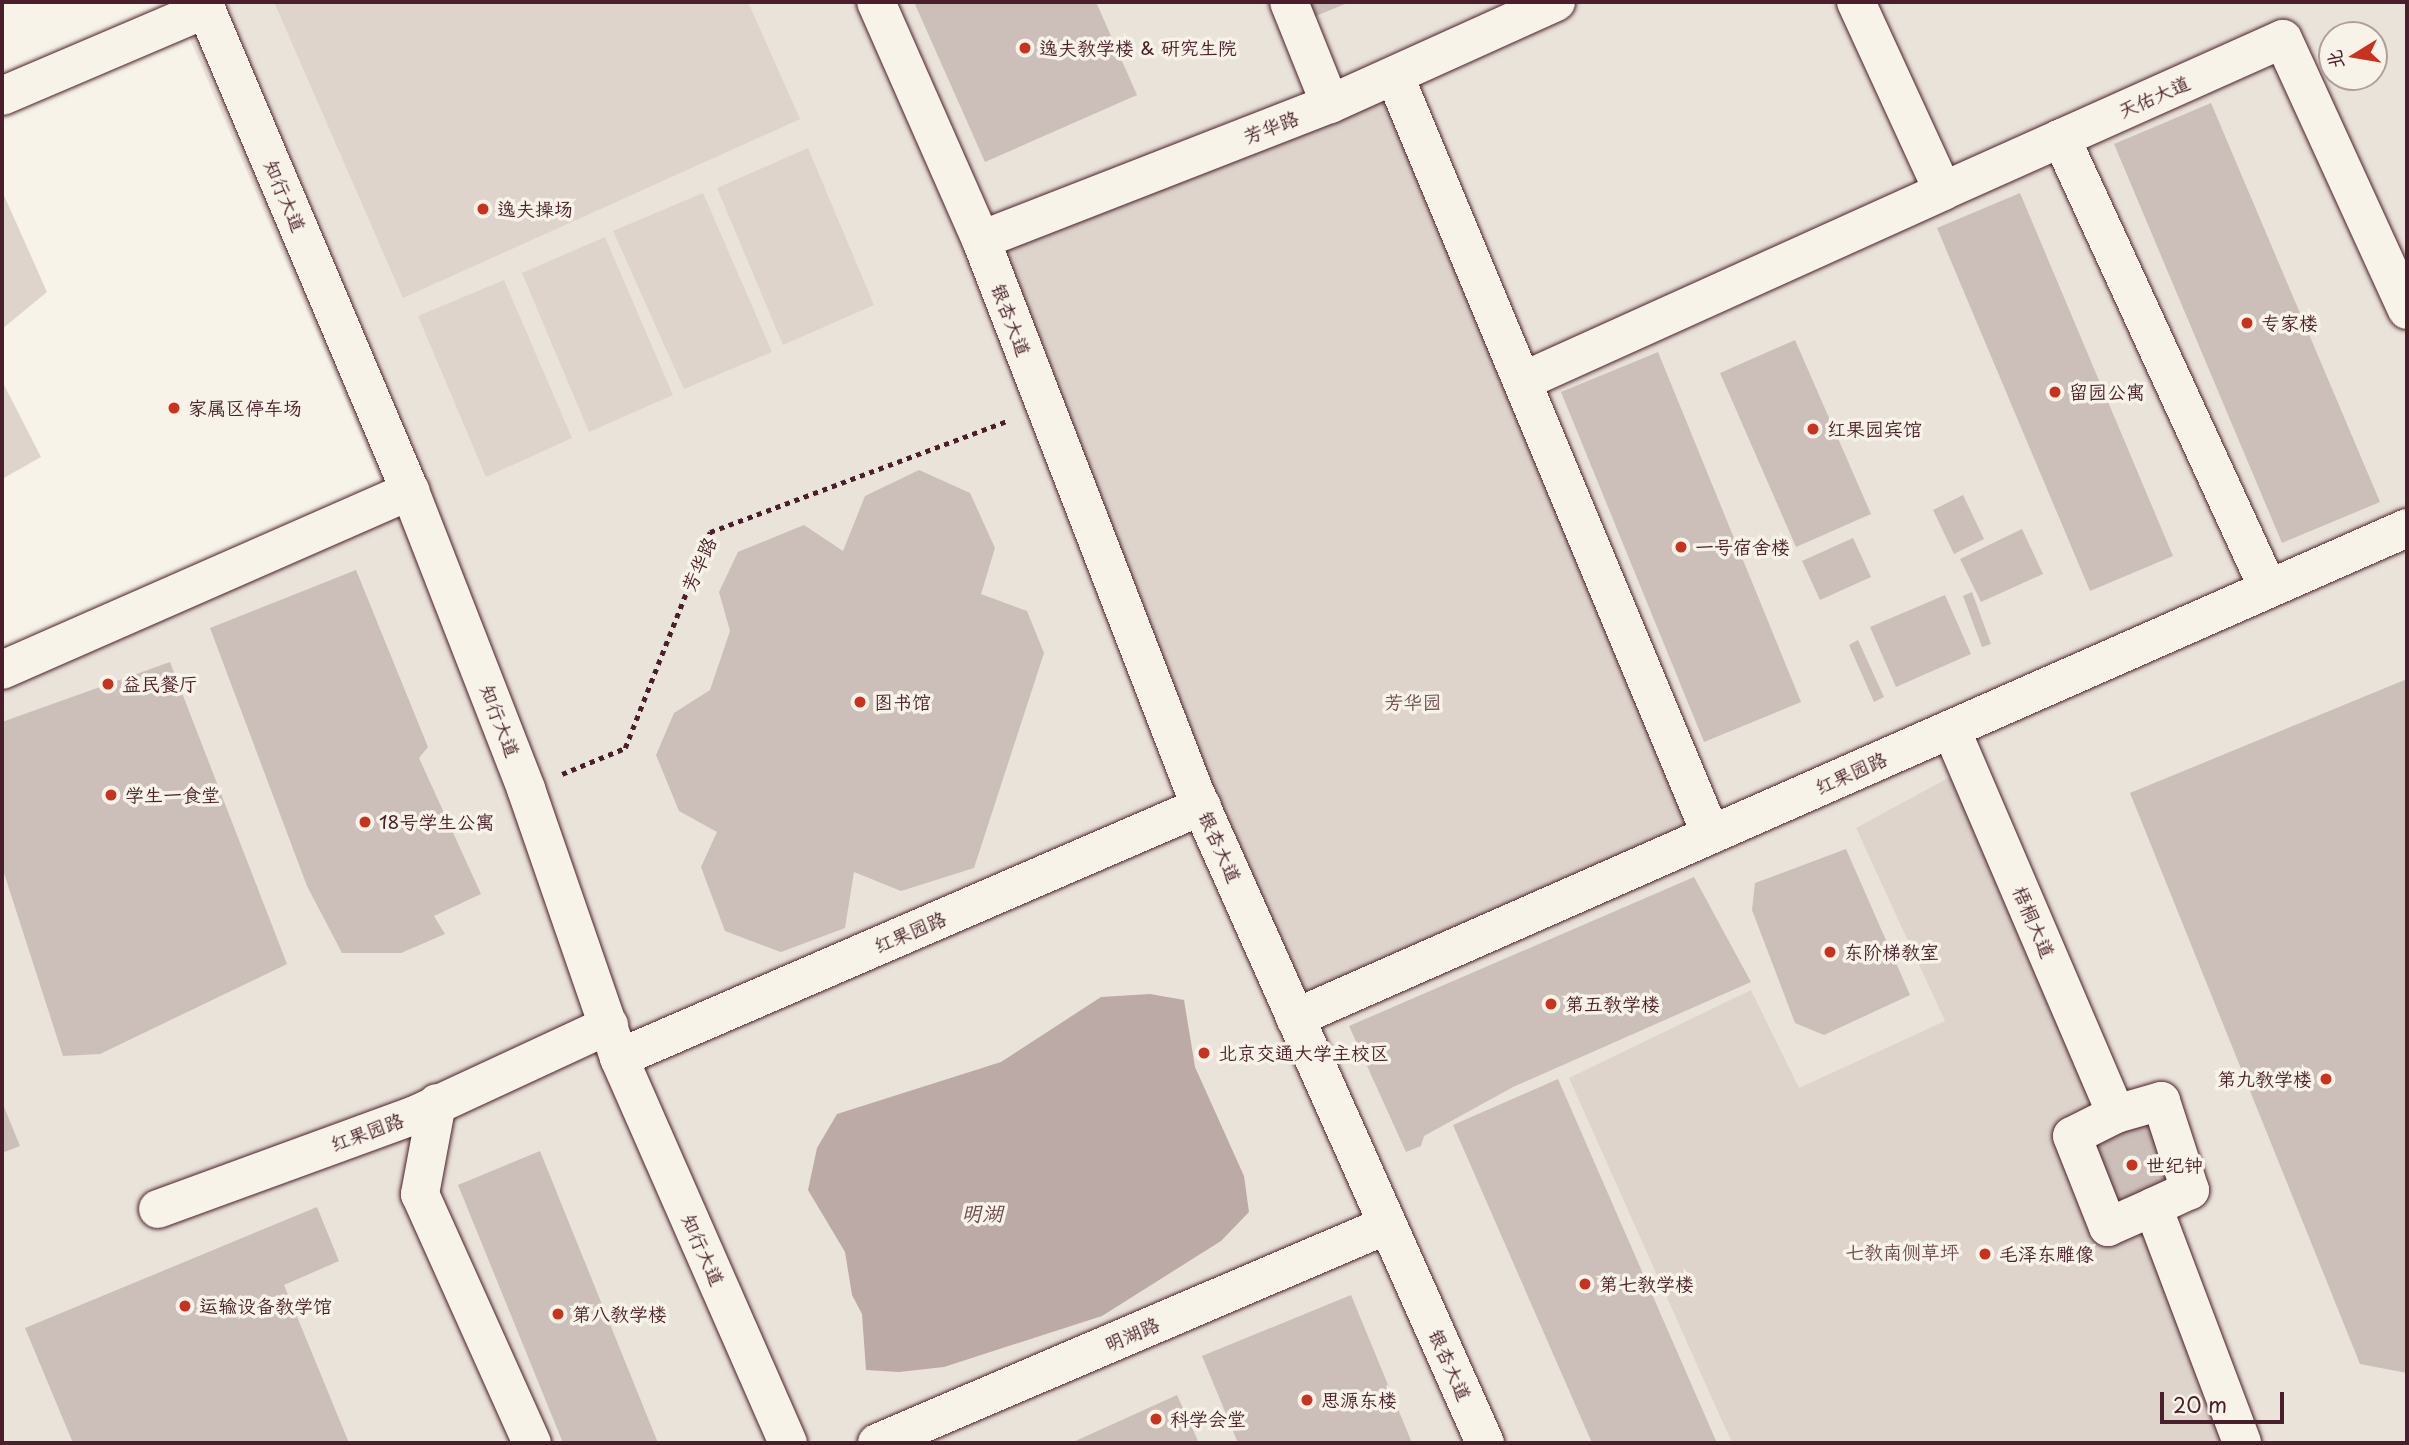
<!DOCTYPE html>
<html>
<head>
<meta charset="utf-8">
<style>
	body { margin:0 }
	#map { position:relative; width:2409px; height:1445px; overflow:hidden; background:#f7f3e8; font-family:"Playpen Sans","LXGW WenKai TC",sans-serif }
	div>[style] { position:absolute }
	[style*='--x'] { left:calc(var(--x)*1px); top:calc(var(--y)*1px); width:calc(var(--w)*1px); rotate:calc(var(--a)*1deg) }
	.built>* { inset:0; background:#eae3da }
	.green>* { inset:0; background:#ded4cc }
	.water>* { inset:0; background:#bcaaa7 }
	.building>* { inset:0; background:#ccbfb9 }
	.path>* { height:4.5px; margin-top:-2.25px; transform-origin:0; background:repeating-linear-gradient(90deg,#4a1f2b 0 5px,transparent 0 10px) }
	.roads { filter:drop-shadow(0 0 2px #4a1f2b) drop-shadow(0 0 2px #4a1f2b) }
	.street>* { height:38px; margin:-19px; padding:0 19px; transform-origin:19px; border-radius:19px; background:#f7f3e8 }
	.dots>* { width:19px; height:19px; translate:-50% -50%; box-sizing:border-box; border:4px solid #f7f3e8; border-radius:50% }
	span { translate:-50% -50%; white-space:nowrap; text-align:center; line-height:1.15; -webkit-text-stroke:7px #f7f3e8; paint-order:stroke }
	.poi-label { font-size:19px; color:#4a1f2b }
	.left { translate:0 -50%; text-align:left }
	.right { translate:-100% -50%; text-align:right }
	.street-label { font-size:19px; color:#4a1f2b }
	.park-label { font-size:19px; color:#6f4c53 }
	.water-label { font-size:21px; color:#6c4950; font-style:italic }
	.frame { position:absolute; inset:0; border:4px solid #4a1f2b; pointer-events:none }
	.north { position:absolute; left:2318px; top:21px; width:70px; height:70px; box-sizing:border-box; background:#f7f3e8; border:2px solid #b29e9c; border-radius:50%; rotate:259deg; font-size:19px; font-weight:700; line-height:28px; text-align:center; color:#4a1f2b }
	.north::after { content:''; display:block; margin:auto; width:24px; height:32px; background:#c8321e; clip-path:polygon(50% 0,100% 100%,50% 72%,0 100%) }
	.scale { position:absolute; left:2160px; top:1392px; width:124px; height:32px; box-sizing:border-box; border:4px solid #4a1f2b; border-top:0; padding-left:9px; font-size:21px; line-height:24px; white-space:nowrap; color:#4a1f2b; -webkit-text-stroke:5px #f7f3e8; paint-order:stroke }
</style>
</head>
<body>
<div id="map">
	<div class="built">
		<i style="clip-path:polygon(evenodd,174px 2px,2407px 2px,2407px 1443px,2px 1443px,2px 663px,383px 487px,174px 2px,2332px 35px,2374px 35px,2374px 77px,2332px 77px,2332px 35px)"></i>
	</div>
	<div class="green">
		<i style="clip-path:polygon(274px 2px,748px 2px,800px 119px,403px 298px)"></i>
		<i style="clip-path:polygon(1402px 94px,1706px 822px,1290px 1007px,996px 235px)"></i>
		<i style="clip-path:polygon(808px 148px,874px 305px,783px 345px,717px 188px)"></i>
		<i style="clip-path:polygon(2px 191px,47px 292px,2px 329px)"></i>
		<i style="clip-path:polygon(703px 193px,772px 352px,684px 389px,613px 231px)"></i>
		<i style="clip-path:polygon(605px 237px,673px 395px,589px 432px,522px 273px)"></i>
		<i style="clip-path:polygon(504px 280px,572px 438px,486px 477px,418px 316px)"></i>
		<i style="clip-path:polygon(2px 381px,41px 457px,2px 479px)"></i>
		<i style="clip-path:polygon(1959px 772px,2148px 1224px,2230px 1438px,2219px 1443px,1732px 1443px,1569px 1078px,1751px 990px,1799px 1088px,1945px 1021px,1856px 828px)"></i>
	</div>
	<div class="water">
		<i style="clip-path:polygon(1150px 994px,1184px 1000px,1195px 1067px,1244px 1176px,1249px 1212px,1221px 1241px,1102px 1316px,944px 1367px,899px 1372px,866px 1370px,862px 1314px,852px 1295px,845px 1252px,808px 1190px,817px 1148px,837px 1114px,1001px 1062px,1101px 997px)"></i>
	</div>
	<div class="building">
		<i style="clip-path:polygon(914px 2px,1096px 2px,1137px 95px,985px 162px)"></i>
		<i style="clip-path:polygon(1299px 2px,1350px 2px,1306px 20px)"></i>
		<i style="clip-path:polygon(2211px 103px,2380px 502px,2282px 543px,2114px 144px)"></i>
		<i style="clip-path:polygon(2020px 193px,2173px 556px,2090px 591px,1937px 228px)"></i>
		<i style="clip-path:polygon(1795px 340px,1871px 514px,1796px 547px,1720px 373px)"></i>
		<i style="clip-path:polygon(1658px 352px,1801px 702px,1704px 742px,1561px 392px)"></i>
		<i style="clip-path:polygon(919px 470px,970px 493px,995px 548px,981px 594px,1027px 611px,1044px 653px,974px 868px,901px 891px,854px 872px,845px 928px,781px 952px,725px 931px,701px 867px,717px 832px,679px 811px,656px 755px,674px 713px,710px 690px,730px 631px,719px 592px,738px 552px,804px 525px,843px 551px,865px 496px)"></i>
		<i style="clip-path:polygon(1963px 495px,1984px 539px,1954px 554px,1933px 510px)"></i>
		<i style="clip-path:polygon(2022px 529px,2043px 574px,1981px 602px,1960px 559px)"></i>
		<i style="clip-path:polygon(1853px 538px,1871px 577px,1820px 600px,1802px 561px)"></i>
		<i style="clip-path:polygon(356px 570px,428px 747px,419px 758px,481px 894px,434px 916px,445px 934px,401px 953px,342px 953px,307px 886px,210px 628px)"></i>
		<i style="clip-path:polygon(1972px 592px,1991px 644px,1982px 647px,1963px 596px)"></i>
		<i style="clip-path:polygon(1945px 595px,1971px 654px,1896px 687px,1870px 627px)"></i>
		<i style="clip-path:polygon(1858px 640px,1884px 697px,1874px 702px,1849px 645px)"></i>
		<i style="clip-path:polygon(170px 662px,287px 964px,100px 1054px,63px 1056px,2px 867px,2px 722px)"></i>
		<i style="clip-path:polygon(2407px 679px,2407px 1373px,2360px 1364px,2130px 793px)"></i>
		<i style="clip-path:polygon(1846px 849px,1910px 995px,1824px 1035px,1795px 1023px,1752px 910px,1755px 883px)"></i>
		<i style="clip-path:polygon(1694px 877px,1751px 982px,1513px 1087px,1424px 1136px,1421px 1146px,1406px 1152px,1349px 1026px)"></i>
		<i style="clip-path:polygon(1558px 1079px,1717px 1443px,1592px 1443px,1453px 1125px)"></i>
		<i style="clip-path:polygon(2px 1102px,20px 1146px,2px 1153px)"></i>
		<i style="clip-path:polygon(2151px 1117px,2179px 1187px,2112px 1213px,2085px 1144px)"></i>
		<i style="clip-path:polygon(540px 1151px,658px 1443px,563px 1443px,458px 1185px)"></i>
		<i style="clip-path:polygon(317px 1207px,339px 1261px,284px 1285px,349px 1443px,73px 1443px,25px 1328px)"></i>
		<i style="clip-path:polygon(1351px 1295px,1412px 1443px,1238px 1443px,1202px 1356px)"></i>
		<i style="clip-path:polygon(1177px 1395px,1199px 1443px,1071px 1443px)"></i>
	</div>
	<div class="path">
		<i style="--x:562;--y:774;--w:68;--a:-22.4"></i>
		<i style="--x:625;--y:748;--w:232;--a:-68.5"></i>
		<i style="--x:710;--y:532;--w:317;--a:-20.5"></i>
	</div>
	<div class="roads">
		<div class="street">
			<i style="--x:203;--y:2;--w:531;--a:67.06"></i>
			<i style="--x:410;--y:491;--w:320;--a:68.7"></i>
			<i style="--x:526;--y:789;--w:285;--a:70.9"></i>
			<i style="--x:619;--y:1058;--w:420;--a:66.3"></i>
			<i style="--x:876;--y:2;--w:260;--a:66.2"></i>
			<i style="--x:981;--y:240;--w:590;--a:68.83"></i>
			<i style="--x:1194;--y:790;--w:715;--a:65.98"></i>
			<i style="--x:1289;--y:2;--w:110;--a:68.1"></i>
			<i style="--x:1856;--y:2;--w:208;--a:65.3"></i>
			<i style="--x:1943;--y:191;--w:372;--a:-24.1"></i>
			<i style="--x:2283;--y:39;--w:298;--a:65.4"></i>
			<i style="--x:1395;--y:77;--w:821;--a:67.37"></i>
			<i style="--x:2;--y:96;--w:222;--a:-23.1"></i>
			<i style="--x:2061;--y:138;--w:496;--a:65.3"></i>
			<i style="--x:981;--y:240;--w:375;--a:-21.3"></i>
			<i style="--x:1330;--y:104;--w:248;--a:-24.3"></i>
			<i style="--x:1523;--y:381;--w:461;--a:-24.3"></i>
			<i style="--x:2;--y:670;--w:446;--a:-23.7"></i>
			<i style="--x:1951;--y:729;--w:419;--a:66.8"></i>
			<i style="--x:2116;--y:1114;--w:49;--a:153.4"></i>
			<i style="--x:2072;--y:1136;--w:98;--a:68.4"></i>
			<i style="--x:2108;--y:1227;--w:49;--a:-24"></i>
			<i style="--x:2153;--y:1207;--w:252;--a:69.3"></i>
			<i style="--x:1295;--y:1018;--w:1215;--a:-23.78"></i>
			<i style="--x:619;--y:1058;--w:635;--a:-23.38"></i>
			<i style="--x:437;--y:1103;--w:93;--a:100.6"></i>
			<i style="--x:420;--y:1194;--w:273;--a:65.8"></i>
			<i style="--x:2116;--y:1114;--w:47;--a:-16.1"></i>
			<i style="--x:2161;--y:1101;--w:94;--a:72"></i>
			<i style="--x:2190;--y:1190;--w:41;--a:155.3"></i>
			<i style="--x:158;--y:1209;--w:274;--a:-20.1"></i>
			<i style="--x:415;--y:1115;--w:214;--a:-24.9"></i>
			<i style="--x:877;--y:1443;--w:555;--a:-23.14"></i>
		</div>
	</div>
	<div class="dots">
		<i style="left:1025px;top:48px;background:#c8321e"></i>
		<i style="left:483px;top:209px;background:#c8321e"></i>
		<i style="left:2247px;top:323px;background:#c8321e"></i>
		<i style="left:2055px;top:392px;background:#c8321e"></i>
		<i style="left:174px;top:408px;background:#c8321e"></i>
		<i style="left:1813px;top:429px;background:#c8321e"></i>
		<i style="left:1681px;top:547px;background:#c8321e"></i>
		<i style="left:108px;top:684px;background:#c8321e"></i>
		<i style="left:860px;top:702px;background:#c8321e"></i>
		<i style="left:111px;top:795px;background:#c8321e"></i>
		<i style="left:365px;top:822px;background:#c8321e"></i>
		<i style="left:1830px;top:952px;background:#c8321e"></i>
		<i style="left:1551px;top:1004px;background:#c8321e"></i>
		<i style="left:1204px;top:1053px;background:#c8321e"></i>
		<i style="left:2326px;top:1079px;background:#c8321e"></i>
		<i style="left:2132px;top:1165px;background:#c8321e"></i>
		<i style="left:1985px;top:1254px;background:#c8321e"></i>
		<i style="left:1585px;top:1284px;background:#c8321e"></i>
		<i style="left:185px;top:1306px;background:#c8321e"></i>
		<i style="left:558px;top:1314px;background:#c8321e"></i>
		<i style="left:1307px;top:1400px;background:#c8321e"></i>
		<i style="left:1156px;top:1419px;background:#c8321e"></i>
	</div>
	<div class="poi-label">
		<span class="left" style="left:1039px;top:48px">逸夫教学楼 &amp; 研究生院</span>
		<span class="left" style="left:497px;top:209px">逸夫操场</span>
		<span class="left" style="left:2261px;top:323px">专家楼</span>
		<span class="left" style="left:2069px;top:392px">留园公寓</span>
		<span class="left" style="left:188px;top:408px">家属区停车场</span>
		<span class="left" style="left:1827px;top:429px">红果园宾馆</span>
		<span class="left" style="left:1695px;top:547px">一号宿舍楼</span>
		<span class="left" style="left:122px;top:684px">益民餐厅</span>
		<span class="left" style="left:874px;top:702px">图书馆</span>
		<span class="left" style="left:125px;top:795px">学生一食堂</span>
		<span class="left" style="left:379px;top:822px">18号学生公寓</span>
		<span class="left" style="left:1844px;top:952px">东阶梯教室</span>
		<span class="left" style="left:1565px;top:1004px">第五教学楼</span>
		<span class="left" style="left:1218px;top:1053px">北京交通大学主校区</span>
		<span class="right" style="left:2312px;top:1079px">第九教学楼</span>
		<span class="left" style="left:2146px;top:1165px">世纪钟</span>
		<span class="left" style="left:1999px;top:1254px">毛泽东雕像</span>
		<span class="left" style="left:1599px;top:1284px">第七教学楼</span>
		<span class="left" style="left:199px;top:1306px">运输设备教学馆</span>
		<span class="left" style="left:572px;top:1314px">第八教学楼</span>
		<span class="left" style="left:1321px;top:1400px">思源东楼</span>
		<span class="left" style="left:1170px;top:1419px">科学会堂</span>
	</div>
	<div class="street-label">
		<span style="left:2154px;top:97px;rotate:-24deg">天佑大道</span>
		<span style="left:1271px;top:127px;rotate:-21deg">芳华路</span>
		<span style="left:285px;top:196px;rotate:67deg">知行大道</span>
		<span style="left:1011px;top:320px;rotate:69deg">银杏大道</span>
		<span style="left:699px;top:564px;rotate:-66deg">芳华路</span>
		<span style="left:500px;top:721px;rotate:69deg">知行大道</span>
		<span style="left:1851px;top:773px;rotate:-24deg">红果园路</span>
		<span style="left:1220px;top:847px;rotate:66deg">银杏大道</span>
		<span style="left:2034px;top:922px;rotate:67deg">梧桐大道</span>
		<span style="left:910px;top:932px;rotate:-23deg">红果园路</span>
		<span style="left:367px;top:1132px;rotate:-20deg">红果园路</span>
		<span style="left:703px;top:1250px;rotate:66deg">知行大道</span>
		<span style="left:1132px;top:1334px;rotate:-23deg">明湖路</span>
		<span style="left:1450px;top:1365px;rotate:66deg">银杏大道</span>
	</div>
	<div class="park-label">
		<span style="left:1413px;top:702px">芳华园</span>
		<span style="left:1902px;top:1252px">七教南侧草坪</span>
	</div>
	<div class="water-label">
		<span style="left:982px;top:1212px">明湖</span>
	</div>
	<div class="frame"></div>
	<div class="north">北</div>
	<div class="scale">20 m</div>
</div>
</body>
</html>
